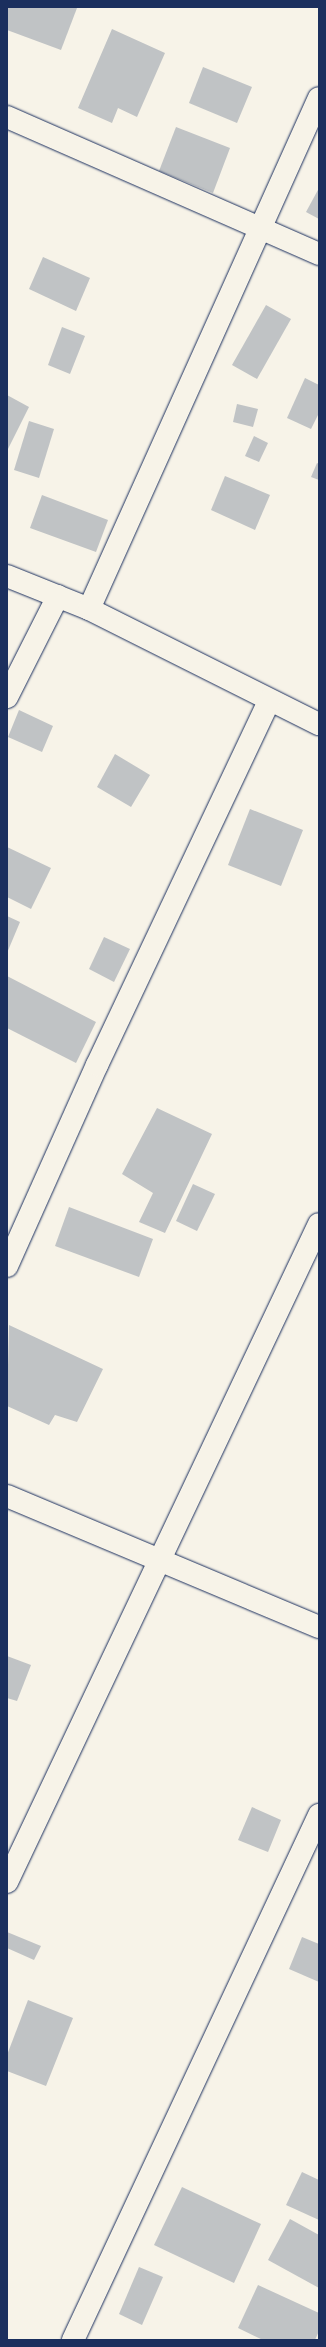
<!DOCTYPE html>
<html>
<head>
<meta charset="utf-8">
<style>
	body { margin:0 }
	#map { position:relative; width:326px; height:2347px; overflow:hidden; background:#f7f3e8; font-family:"Playpen Sans",sans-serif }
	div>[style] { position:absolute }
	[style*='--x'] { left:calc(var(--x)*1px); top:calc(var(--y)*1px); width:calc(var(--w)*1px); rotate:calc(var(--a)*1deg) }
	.building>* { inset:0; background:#c0c3c5 }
	.roads { filter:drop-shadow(0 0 1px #1b2f5e) drop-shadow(0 0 1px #1b2f5e) }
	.minor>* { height:22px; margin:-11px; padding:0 11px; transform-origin:11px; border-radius:11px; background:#f7f3e8 }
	span { translate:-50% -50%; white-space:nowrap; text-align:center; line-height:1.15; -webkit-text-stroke:4px #f7f3e8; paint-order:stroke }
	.frame { position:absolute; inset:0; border:8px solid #1b2f5e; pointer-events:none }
</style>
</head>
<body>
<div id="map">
	<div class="building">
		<i style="clip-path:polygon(7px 7px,76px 7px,77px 8px,61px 50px,7px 30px)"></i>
		<i style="clip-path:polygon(112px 29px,165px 53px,137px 117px,118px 108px,112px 123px,78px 108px)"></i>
		<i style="clip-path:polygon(203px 67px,252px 87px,237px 123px,189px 103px)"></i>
		<i style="clip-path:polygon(176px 127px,230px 148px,213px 193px,159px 171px)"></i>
		<i style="clip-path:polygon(319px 188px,319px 219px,306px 212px)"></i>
		<i style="clip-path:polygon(43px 257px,90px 278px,76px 311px,29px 289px)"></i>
		<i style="clip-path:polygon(266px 305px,291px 319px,257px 379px,232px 365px)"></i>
		<i style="clip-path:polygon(62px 327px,85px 336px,70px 374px,48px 365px)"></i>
		<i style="clip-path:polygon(305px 378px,319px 385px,319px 413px,311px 429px,287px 418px)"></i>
		<i style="clip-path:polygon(7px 395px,29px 407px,7px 451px)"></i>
		<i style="clip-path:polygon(237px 404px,258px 409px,253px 427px,233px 422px)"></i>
		<i style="clip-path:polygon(29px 421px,54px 429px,39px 478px,14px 470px)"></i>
		<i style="clip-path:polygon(254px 436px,268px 443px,259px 462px,245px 456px)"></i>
		<i style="clip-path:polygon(317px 463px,319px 464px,319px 480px,311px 477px)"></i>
		<i style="clip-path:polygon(225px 476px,270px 495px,255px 530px,211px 510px)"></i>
		<i style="clip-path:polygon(42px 495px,108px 520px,96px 552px,30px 528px)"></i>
		<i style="clip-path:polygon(19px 710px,53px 726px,42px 752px,8px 737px)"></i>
		<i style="clip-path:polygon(115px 754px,150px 775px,131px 807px,97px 787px)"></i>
		<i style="clip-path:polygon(250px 809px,303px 830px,281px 886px,228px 865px)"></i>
		<i style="clip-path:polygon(7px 847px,51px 868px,31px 909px,7px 897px)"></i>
		<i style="clip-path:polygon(7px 916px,20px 922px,7px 953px)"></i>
		<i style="clip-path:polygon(104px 937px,130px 949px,114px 982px,89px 969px)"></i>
		<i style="clip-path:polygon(7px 976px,96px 1022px,76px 1063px,7px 1028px)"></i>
		<i style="clip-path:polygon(157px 1108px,212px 1134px,165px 1233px,139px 1222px,153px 1193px,122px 1174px)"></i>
		<i style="clip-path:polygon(193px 1184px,215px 1194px,197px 1231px,176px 1221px)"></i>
		<i style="clip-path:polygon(69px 1207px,153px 1239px,139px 1277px,55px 1246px)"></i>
		<i style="clip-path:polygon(9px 1325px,103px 1369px,77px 1422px,55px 1415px,49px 1425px,7px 1406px)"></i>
		<i style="clip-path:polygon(7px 1656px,31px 1665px,17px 1701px,7px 1698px)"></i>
		<i style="clip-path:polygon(252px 1807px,281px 1820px,268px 1852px,238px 1840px)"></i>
		<i style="clip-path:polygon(7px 1932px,41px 1946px,34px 1960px,7px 1948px)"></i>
		<i style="clip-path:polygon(302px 1937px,319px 1944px,319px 1982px,289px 1969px)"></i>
		<i style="clip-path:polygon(28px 2000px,73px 2018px,46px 2086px,7px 2071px,7px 2055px)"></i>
		<i style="clip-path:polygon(302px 2172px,319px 2180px,319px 2220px,286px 2205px)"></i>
		<i style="clip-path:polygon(182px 2187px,261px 2224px,234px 2283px,154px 2245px)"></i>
		<i style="clip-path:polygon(290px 2219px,319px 2235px,319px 2288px,268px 2260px)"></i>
		<i style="clip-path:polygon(139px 2267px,163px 2277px,142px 2325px,119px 2314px)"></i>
		<i style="clip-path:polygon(258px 2285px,319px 2313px,319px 2331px,315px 2340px,263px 2340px,238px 2328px)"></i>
	</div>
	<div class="roads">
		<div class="minor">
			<i style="--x:7;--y:117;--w:341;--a:23.7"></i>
			<i style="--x:7;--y:576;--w:88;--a:21.9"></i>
			<i style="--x:89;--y:609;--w:257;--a:26.6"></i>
			<i style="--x:89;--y:609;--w:560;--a:-65.77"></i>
			<i style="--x:7;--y:697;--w:113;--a:-63.2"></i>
			<i style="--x:7;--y:1266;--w:220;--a:-65.9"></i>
			<i style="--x:97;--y:1065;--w:403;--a:-64.7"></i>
			<i style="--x:7;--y:1496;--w:338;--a:22.8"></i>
			<i style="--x:7;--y:1882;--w:728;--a:-64.63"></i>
			<i style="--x:73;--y:2340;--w:580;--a:-64.89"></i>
		</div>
	</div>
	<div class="frame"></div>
</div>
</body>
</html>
